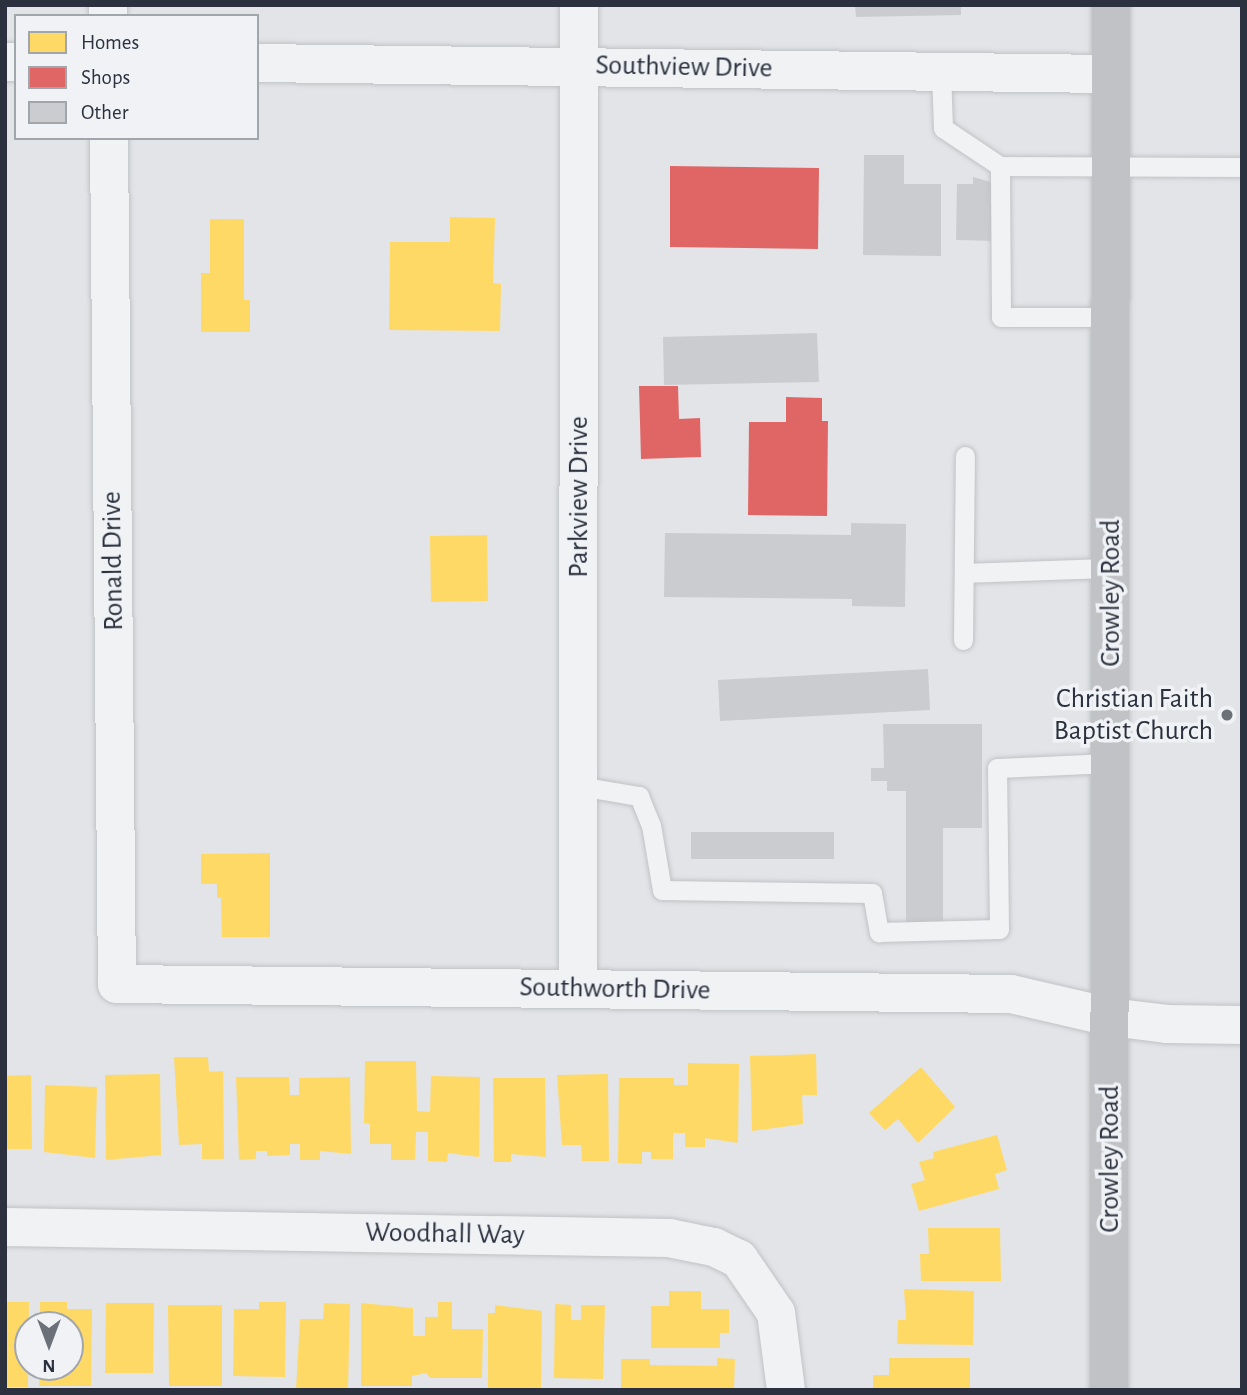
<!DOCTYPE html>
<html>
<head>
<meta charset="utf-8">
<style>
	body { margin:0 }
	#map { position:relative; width:1247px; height:1395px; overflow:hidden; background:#e2e4e7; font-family:"Alegreya Sans",sans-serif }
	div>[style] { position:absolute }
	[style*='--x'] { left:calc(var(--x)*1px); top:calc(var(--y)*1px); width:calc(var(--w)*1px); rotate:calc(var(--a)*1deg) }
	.homes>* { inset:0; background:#ffd966 }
	.shops>* { inset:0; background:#e06666 }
	.building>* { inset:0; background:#cacccf }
	.roads { filter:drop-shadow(0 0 2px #c1c2c5) drop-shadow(0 0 2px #c1c2c5) }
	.lane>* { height:19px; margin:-9.5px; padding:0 9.5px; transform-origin:9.5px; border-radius:9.5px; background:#f1f2f4 }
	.street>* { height:38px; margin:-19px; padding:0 19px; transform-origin:19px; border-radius:19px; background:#f1f2f4 }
	.secondary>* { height:38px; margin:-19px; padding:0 19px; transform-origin:19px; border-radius:19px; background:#c0c2c5 }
	.dots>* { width:19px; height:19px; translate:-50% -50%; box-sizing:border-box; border:4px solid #f0f2f5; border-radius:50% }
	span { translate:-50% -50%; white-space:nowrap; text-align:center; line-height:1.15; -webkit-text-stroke:7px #f0f2f5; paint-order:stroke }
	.street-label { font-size:28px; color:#2b313e }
	.poi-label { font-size:28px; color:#2b313e }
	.right { translate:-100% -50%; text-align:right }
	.frame { position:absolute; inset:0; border:7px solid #2b313e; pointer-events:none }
	.legend { position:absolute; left:14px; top:14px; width:245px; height:126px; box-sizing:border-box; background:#f0f2f5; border:2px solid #a1a5ac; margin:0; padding:9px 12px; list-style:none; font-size:21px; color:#2b313e }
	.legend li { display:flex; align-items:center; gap:14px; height:35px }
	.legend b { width:35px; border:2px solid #a1a5ac }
	.north { position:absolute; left:14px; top:1311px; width:70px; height:70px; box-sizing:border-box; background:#f0f2f5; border:2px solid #a1a5ac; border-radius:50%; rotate:180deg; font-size:19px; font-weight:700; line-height:28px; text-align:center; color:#2b313e }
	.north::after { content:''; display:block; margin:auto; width:24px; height:32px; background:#6b7079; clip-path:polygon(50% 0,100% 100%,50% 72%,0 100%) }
</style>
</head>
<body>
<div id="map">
	<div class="homes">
		<i style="clip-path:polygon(450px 217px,495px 218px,493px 283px,501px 284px,500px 331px,389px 330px,390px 242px,450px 242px)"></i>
		<i style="clip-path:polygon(210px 219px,244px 219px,244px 300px,250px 300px,250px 332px,201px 332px,201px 273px,210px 273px)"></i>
		<i style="clip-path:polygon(487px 535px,488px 601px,431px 602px,430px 536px)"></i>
		<i style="clip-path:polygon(270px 853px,270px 937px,222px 937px,221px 898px,217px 898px,217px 884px,201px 884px,201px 854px)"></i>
		<i style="clip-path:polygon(816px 1054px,817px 1095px,802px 1095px,803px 1124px,752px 1131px,750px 1056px)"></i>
		<i style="clip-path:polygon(174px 1057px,208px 1057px,209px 1072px,223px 1071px,224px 1159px,202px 1159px,202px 1144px,179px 1145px)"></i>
		<i style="clip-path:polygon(365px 1061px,416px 1061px,417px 1111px,430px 1112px,431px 1076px,480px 1077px,479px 1157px,448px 1153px,447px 1162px,428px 1161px,428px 1132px,416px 1132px,415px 1160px,391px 1160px,391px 1144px,370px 1144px,370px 1124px,364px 1123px)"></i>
		<i style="clip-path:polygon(688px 1063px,739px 1064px,738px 1143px,705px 1138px,705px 1147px,685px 1147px,685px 1133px,673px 1133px,673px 1159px,651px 1159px,651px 1152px,642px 1152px,642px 1164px,618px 1163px,619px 1078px,674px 1078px,674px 1085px,688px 1085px)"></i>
		<i style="clip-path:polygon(921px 1067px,955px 1107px,918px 1143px,898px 1119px,885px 1130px,869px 1113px)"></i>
		<i style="clip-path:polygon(160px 1074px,161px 1155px,106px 1160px,105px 1075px)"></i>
		<i style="clip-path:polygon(608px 1074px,609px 1161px,582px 1161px,581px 1145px,562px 1145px,557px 1075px)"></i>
		<i style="clip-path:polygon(31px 1075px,32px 1149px,5px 1149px,5px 1076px)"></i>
		<i style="clip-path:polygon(236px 1077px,289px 1077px,290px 1095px,299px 1095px,299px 1078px,350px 1077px,351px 1154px,320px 1151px,320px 1160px,300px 1160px,300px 1144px,290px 1144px,290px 1155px,267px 1156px,267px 1151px,256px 1151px,256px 1159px,239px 1160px)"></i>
		<i style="clip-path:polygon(493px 1078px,545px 1078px,546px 1157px,511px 1154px,511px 1162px,494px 1162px)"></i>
		<i style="clip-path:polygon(45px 1085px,97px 1087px,95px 1158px,44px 1152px)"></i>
		<i style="clip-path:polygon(997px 1135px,1007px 1170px,995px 1174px,999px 1189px,919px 1211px,911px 1184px,925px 1180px,919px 1162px,934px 1158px,933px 1152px)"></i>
		<i style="clip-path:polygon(928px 1228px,1000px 1228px,1001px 1281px,921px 1281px,920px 1254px,929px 1254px)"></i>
		<i style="clip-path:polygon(904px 1289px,974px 1291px,973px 1345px,897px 1344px,898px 1320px,906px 1320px)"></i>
		<i style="clip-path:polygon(669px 1291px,701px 1291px,701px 1309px,729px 1309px,729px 1333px,720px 1333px,720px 1348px,651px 1348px,651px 1306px,669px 1306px)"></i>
		<i style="clip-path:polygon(5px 1302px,29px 1302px,28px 1387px,5px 1387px)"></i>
		<i style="clip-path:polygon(40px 1302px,67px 1302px,67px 1309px,92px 1309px,91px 1386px,39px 1386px,40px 1367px,70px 1367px,70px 1325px,40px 1325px)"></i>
		<i style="clip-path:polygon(259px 1302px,286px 1302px,285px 1377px,233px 1376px,234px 1309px,259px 1309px)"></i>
		<i style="clip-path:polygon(438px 1302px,452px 1302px,452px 1329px,483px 1329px,482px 1378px,430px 1378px,426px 1373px,412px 1376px,412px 1386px,361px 1386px,361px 1303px,413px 1308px,413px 1336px,425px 1336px,425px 1317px,438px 1317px)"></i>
		<i style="clip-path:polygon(106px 1303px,154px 1303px,153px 1373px,105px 1373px)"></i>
		<i style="clip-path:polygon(324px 1303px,350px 1304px,348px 1390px,296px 1390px,300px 1319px,323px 1319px)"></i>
		<i style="clip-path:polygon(555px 1304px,571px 1305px,571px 1320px,581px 1320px,581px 1305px,605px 1305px,603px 1379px,554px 1378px)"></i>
		<i style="clip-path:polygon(168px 1305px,222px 1305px,222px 1386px,169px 1386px)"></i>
		<i style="clip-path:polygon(495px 1305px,542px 1311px,541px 1390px,488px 1390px,488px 1313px,495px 1313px)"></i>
		<i style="clip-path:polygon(717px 1358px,735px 1359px,734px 1390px,621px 1390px,621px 1359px,650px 1359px,650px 1365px,717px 1366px)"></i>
		<i style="clip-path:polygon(889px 1358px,970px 1358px,970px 1390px,873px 1390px,873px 1375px,889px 1375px)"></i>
	</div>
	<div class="shops">
		<i style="clip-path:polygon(670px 166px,819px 168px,818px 249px,670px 247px)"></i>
		<i style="clip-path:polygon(639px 386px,678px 386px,679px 419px,700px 418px,701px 457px,641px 459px)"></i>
		<i style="clip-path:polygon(786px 397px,822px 398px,822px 421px,828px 421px,827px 516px,748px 515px,749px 422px,786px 422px)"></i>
	</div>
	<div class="building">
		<i style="clip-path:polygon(855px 5px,961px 5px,961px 15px,856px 17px)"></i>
		<i style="clip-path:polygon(864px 155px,904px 155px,904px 184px,941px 184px,941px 256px,863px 255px)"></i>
		<i style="clip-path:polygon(973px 177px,998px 184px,997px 241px,956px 240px,957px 184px,973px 184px)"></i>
		<i style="clip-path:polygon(817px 333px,819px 382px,664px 385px,663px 337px)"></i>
		<i style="clip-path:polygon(851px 523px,906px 524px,905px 607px,852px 606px,852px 599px,664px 597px,665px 533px,851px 535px)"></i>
		<i style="clip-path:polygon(928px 669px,930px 710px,720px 721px,718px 680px)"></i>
		<i style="clip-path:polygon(883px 724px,982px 724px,982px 828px,943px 828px,943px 927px,906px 927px,906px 791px,887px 791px,887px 781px,871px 781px,871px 768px,884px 768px)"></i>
		<i style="clip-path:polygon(691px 832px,834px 832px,834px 859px,691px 859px)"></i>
	</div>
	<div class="roads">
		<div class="lane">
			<i style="--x:941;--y:71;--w:57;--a:88"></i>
			<i style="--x:943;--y:128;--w:69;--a:33.7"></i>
			<i style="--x:1111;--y:317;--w:110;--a:180"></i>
			<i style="--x:1001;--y:317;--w:151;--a:-90.4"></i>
			<i style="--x:1000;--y:166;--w:242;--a:0.2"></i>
			<i style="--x:965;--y:573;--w:146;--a:-2"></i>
			<i style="--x:963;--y:640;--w:184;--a:-89.4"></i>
			<i style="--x:579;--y:786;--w:61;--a:9.5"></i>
			<i style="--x:639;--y:796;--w:31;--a:68"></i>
			<i style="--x:651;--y:825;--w:66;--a:80.4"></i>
			<i style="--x:662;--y:890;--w:210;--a:0.8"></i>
			<i style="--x:872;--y:893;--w:40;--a:80"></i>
			<i style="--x:879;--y:932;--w:120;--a:-1.4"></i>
			<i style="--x:999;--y:929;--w:161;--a:-90.7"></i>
			<i style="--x:997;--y:768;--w:114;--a:-2.5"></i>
		</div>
		<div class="street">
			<i style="--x:108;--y:16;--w:11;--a:-90"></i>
			<i style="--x:5;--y:62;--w:11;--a:0"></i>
			<i style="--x:257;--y:63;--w:854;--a:0.74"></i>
			<i style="--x:109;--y:138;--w:846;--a:89.46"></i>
			<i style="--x:117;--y:984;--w:894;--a:0.64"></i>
			<i style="--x:1011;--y:994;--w:102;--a:13.1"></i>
			<i style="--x:1110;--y:1017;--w:57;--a:7"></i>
			<i style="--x:1167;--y:1024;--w:75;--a:0.8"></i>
			<i style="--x:578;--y:989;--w:984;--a:-89.94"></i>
			<i style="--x:5;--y:1227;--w:664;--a:0.95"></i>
			<i style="--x:669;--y:1238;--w:46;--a:11.3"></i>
			<i style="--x:714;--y:1247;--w:28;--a:26"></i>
			<i style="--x:739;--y:1259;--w:65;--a:55.6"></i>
			<i style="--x:776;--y:1313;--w:78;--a:82.6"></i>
		</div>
		<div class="secondary">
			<i style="--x:1109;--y:1390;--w:1385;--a:-89.92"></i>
		</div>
	</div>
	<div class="dots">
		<i style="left:1227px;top:715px;background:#6b7079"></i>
	</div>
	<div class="street-label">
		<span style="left:684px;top:67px;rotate:1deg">Southview Drive</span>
		<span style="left:579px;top:497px;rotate:-90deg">Parkview Drive</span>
		<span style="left:113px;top:561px;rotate:-91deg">Ronald Drive</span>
		<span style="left:1111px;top:593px;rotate:-90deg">Crowley Road</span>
		<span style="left:615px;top:989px;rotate:1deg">Southworth Drive</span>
		<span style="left:1110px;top:1159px;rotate:-90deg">Crowley Road</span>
		<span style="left:445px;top:1234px;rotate:1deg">Woodhall Way</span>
	</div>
	<div class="poi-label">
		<span class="right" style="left:1213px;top:715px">Christian Faith<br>Baptist Church</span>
	</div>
	<div class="frame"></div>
	<ul class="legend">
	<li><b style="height:19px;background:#ffd966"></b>Homes</li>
	<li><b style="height:19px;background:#e06666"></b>Shops</li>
	<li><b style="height:19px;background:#cacccf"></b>Other</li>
	</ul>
	<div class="north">N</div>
</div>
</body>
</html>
